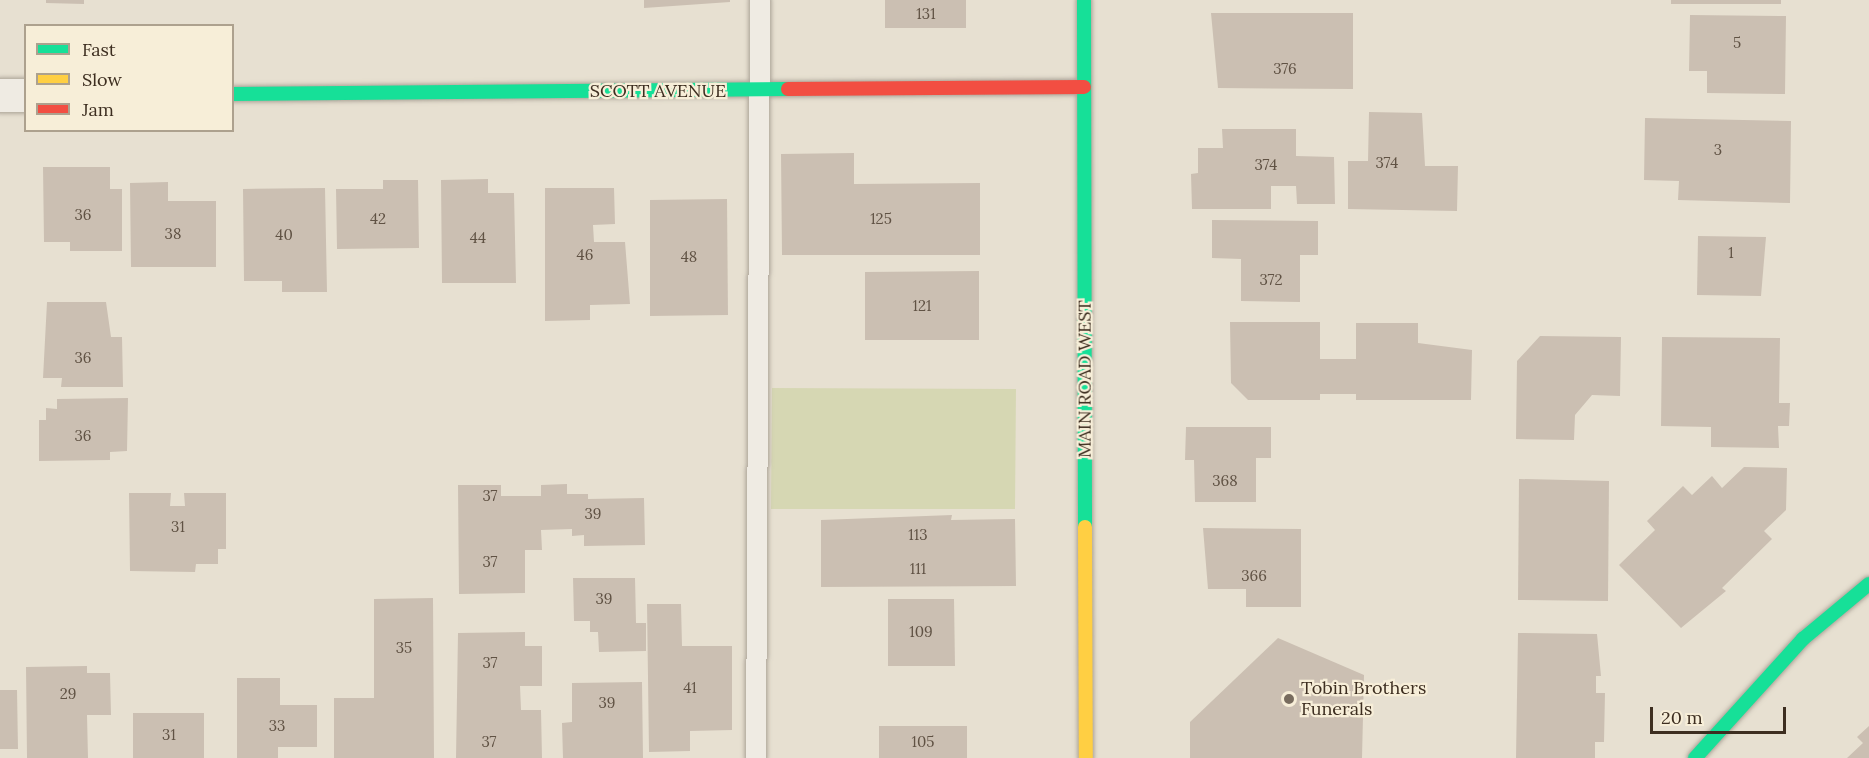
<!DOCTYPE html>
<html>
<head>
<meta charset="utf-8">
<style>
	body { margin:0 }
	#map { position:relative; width:1869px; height:758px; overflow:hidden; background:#e7e0d1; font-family:Lora,serif }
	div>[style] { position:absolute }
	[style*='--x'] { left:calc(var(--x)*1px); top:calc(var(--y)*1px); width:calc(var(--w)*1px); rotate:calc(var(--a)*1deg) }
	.green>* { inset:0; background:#d6d7b3 }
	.building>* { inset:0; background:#cbbfb2 }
	.roads { filter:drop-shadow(0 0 2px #ada599) drop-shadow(0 0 2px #ada599) }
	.lane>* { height:20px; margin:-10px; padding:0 10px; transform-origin:10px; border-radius:10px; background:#efebe3 }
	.street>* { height:33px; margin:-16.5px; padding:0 16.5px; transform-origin:16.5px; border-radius:16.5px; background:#efebe3 }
	.fast>* { height:14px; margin:-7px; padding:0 7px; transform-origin:7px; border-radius:7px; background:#16e098 }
	.slow>* { height:14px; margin:-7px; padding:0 7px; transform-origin:7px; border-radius:7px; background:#ffcf43 }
	.jam>* { height:14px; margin:-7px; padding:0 7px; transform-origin:7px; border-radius:7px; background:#f24e42 }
	.dots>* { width:16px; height:16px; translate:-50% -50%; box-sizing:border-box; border:3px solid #f7eed8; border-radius:50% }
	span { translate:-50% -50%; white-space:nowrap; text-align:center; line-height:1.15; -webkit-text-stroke:4.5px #f7eed8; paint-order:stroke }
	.number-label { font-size:15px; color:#605244 }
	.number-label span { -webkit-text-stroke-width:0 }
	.street-label { font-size:18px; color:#3d2e20 }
	.poi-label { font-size:18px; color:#3d2e20 }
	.left { translate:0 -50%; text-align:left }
	.legend { position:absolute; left:24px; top:24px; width:210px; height:108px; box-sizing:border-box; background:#f7eed8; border:2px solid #ada18e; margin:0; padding:8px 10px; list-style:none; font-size:18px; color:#3d2e20 }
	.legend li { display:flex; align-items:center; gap:12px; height:30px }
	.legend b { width:30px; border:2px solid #ada18e }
	.scale { position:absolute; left:1650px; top:707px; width:136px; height:27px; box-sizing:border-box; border:3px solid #3d2e20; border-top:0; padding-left:8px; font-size:18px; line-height:21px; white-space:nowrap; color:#3d2e20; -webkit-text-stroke:4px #f7eed8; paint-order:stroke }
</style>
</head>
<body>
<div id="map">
	<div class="green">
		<i style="clip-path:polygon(772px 388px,1016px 389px,1015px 509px,771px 509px)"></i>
	</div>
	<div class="building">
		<i style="clip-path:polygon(46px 0,84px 0,84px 4px,46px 3px)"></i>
		<i style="clip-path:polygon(644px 0,730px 0,730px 2px,644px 8px)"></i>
		<i style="clip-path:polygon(885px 0,966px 0,966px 28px,885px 28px)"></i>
		<i style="clip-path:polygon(1671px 0,1781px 0,1781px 4px,1671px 4px)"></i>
		<i style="clip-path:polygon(1211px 13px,1353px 13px,1353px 89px,1218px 88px)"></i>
		<i style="clip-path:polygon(1690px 15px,1786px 16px,1785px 94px,1707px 93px,1707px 71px,1689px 71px)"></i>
		<i style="clip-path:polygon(1369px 112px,1422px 113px,1425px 166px,1458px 166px,1457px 211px,1348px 209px,1348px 161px,1368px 161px)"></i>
		<i style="clip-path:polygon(1645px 118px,1791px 121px,1790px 203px,1678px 200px,1679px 181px,1644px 180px)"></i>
		<i style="clip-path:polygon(1222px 129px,1296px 129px,1296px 156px,1334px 157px,1335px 204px,1297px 204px,1296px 186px,1271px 186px,1271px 209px,1192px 209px,1191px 174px,1198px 173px,1198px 148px,1223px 148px)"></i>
		<i style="clip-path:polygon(854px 153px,854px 184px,980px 183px,980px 255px,782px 255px,781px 154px)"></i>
		<i style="clip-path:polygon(43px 167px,110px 167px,110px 189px,122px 189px,122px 251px,70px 251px,70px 242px,44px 242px)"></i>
		<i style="clip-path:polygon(488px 179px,488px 193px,514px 193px,516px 283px,442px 283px,441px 180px)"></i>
		<i style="clip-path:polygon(383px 180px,418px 180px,419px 248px,337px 249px,336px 189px,383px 189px)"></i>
		<i style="clip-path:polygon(168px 182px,168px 201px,216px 201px,216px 267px,131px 267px,130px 183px)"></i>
		<i style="clip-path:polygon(325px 188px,327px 292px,282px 292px,282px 281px,244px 281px,243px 189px)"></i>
		<i style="clip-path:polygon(545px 188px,614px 188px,615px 224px,593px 225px,594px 242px,625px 242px,630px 304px,590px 305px,590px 320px,545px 321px)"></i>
		<i style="clip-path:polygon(727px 199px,728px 315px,650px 316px,650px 200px)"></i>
		<i style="clip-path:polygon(1212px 220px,1318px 221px,1318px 255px,1300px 255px,1300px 302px,1241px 301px,1241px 259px,1212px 258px)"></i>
		<i style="clip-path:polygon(1698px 236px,1766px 237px,1761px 296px,1697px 295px)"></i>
		<i style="clip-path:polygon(979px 271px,979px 340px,865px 340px,865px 272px)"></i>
		<i style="clip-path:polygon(47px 302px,106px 302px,111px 337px,122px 337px,123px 387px,61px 387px,62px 378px,43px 378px)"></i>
		<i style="clip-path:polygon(1230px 322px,1320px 322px,1320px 359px,1356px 359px,1356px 323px,1418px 323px,1418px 343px,1472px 350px,1471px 400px,1356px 400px,1356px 394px,1320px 394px,1320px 400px,1248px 400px,1231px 383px)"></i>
		<i style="clip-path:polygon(1540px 336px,1621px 337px,1620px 396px,1592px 395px,1575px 415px,1574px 440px,1516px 439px,1517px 361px)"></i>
		<i style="clip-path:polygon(1662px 337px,1780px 338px,1779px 403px,1790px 403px,1789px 426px,1778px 426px,1779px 448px,1711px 447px,1711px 427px,1661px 426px)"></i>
		<i style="clip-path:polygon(128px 398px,127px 451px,110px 452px,110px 460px,39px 461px,39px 420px,46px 420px,46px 408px,57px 409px,57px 399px)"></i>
		<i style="clip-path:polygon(1186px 427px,1271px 427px,1271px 458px,1256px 458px,1256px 502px,1195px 502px,1194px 460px,1185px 460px)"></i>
		<i style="clip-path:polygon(1744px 467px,1787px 468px,1786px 510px,1764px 531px,1772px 539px,1722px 588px,1726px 591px,1681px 628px,1619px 565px,1655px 530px,1647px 521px,1683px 486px,1692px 495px,1712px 476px,1722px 488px)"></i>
		<i style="clip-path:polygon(1519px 479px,1609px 481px,1608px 601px,1518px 600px)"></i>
		<i style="clip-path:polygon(567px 484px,567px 494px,588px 494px,588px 499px,644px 498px,645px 545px,584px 546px,584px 535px,572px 536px,572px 529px,541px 530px,542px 550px,525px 550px,525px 593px,459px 594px,458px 485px,501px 485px,501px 496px,541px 496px,541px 485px)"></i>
		<i style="clip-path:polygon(129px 493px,171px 493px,170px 506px,185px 506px,184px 493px,226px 493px,226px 549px,218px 549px,218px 564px,196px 564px,195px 572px,130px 571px)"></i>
		<i style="clip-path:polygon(952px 515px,951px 520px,1015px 519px,1016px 586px,821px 587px,821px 520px)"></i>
		<i style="clip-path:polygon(1203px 528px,1301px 529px,1301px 607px,1246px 607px,1246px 589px,1208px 589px)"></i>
		<i style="clip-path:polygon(573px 578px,635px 578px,636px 623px,646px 623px,646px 651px,599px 652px,598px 632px,590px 632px,590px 621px,574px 621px)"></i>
		<i style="clip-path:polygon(433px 598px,434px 758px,334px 758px,334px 698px,374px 698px,374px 599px)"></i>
		<i style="clip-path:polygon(888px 599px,954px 599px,955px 666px,888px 666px)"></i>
		<i style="clip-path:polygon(647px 604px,681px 604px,682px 646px,732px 646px,732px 730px,690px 731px,690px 751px,649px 752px)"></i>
		<i style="clip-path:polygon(525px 632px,525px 646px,542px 646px,542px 686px,520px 686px,521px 710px,541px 710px,542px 758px,456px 758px,458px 633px)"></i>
		<i style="clip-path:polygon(1518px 633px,1597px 634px,1601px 676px,1596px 676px,1596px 693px,1605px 693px,1604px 742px,1595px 742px,1595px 758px,1516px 758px)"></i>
		<i style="clip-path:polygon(1278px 638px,1364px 675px,1362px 758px,1190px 758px,1190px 722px)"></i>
		<i style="clip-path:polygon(87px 666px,87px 673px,110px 673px,111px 715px,87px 715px,88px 758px,27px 758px,26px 667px)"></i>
		<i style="clip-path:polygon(237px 678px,280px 678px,280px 705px,317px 705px,317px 747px,278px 747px,278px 758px,237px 758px)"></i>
		<i style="clip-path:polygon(642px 682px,643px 758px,563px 758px,562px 723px,572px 722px,572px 683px)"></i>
		<i style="clip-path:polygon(0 690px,17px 690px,18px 749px,0 749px)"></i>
		<i style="clip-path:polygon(133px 713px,204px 713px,204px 758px,133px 758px)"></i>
		<i style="clip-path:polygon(879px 726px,967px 726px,967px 758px,879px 758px)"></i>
		<i style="clip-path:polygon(1869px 726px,1869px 758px,1847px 758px,1863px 743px,1857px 737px)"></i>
	</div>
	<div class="roads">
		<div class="lane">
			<i style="--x:756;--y:758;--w:758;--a:-89.7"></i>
		</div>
		<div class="street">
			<i style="--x:0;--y:95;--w:26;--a:0"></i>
		</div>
		<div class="fast">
			<i style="--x:1084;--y:0;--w:527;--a:89.89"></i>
			<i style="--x:232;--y:94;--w:556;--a:-0.52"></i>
			<i style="--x:1695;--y:758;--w:161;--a:-47.8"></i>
			<i style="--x:1803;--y:639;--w:86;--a:-39.8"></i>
		</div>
		<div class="slow">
			<i style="--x:1085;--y:527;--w:231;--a:89.8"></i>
		</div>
		<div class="jam">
			<i style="--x:788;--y:89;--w:296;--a:-0.4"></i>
		</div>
	</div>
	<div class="dots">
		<i style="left:1289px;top:699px;background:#786c5e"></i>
	</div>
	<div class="number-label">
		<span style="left:926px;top:14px">131</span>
		<span style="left:1737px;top:43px">5</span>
		<span style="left:1285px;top:69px">376</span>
		<span style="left:1718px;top:150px">3</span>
		<span style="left:1387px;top:163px">374</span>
		<span style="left:1266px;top:165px">374</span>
		<span style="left:83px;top:215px">36</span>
		<span style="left:378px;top:219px">42</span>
		<span style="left:881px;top:219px">125</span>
		<span style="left:173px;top:234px">38</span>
		<span style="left:284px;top:235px">40</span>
		<span style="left:478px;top:238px">44</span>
		<span style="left:1731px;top:253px">1</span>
		<span style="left:585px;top:255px">46</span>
		<span style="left:689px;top:257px">48</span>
		<span style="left:1271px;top:280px">372</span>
		<span style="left:922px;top:306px">121</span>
		<span style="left:83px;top:358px">36</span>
		<span style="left:83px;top:436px">36</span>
		<span style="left:1225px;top:481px">368</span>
		<span style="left:490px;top:496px">37</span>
		<span style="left:593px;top:514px">39</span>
		<span style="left:178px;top:527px">31</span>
		<span style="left:918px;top:535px">113</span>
		<span style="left:490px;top:562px">37</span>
		<span style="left:918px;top:569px">111</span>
		<span style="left:1254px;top:576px">366</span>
		<span style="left:604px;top:599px">39</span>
		<span style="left:921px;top:632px">109</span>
		<span style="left:404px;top:648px">35</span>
		<span style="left:490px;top:663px">37</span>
		<span style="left:690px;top:688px">41</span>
		<span style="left:68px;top:694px">29</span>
		<span style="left:607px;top:703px">39</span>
		<span style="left:277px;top:726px">33</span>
		<span style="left:169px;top:735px">31</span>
		<span style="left:489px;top:742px">37</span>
		<span style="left:923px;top:742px">105</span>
	</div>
	<div class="street-label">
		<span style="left:658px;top:91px">SCOTT AVENUE</span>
		<span style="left:1085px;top:379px;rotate:-90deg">MAIN ROAD WEST</span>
	</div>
	<div class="poi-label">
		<span class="left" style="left:1301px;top:699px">Tobin Brothers<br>Funerals</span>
	</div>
	<ul class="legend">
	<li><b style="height:8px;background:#16e098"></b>Fast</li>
	<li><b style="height:8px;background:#ffcf43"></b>Slow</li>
	<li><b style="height:8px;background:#f24e42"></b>Jam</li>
	</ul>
	<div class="scale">20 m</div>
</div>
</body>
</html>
